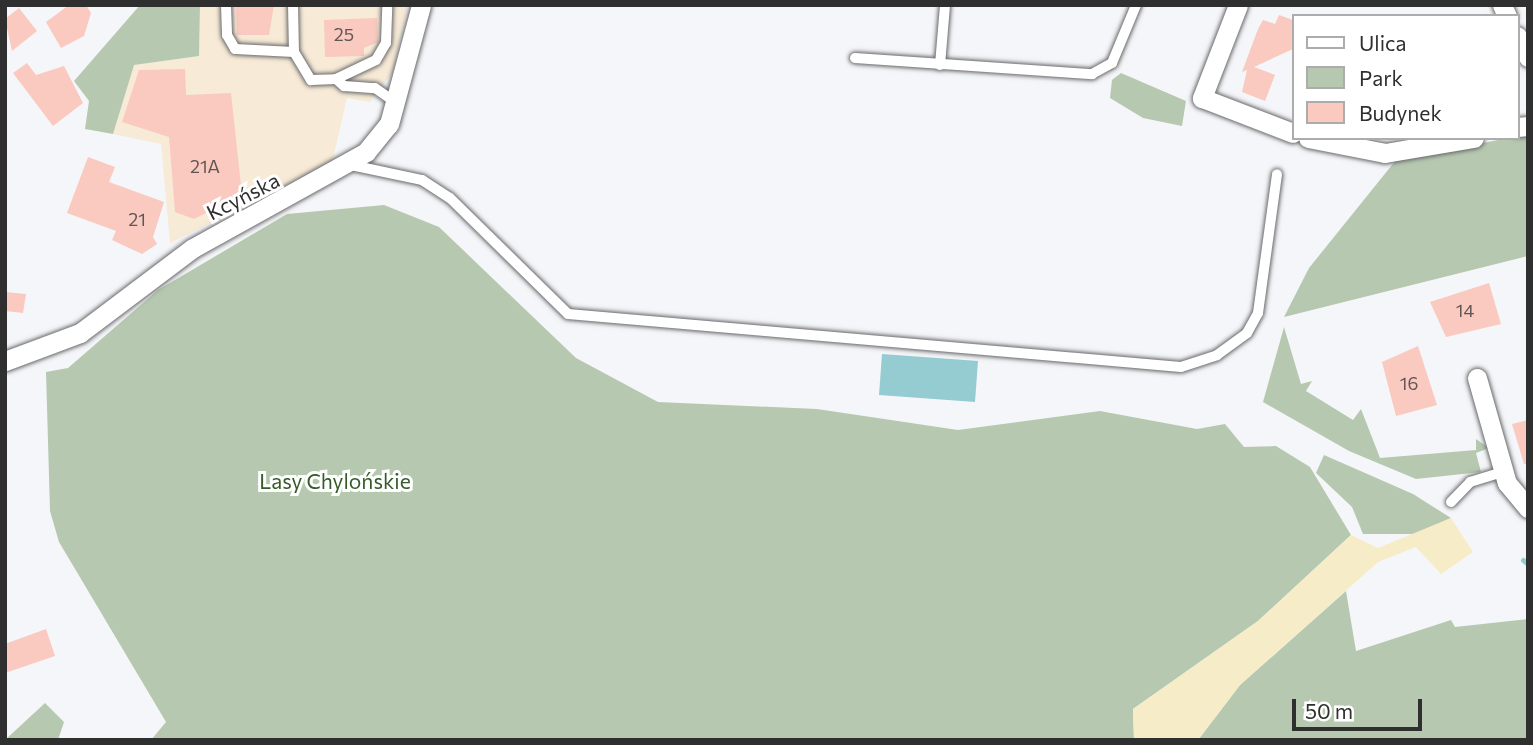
<!DOCTYPE html>
<html>
<head>
<meta charset="utf-8">
<style>
	body { margin:0 }
	#map { position:relative; width:1533px; height:745px; overflow:hidden; background:#f5f6f9; font-family:Commissioner,sans-serif }
	div>[style] { position:absolute }
	[style*='--x'] { left:calc(var(--x)*1px); top:calc(var(--y)*1px); width:calc(var(--w)*1px); rotate:calc(var(--a)*1deg) }
	.commercial>* { inset:0; background:#f7ead6 }
	.green>* { inset:0; background:#b6c9b0 }
	.sand>* { inset:0; background:#f6ecc7 }
	.water>* { inset:0; background:#95ccd2 }
	.stream>* { height:5px; margin:-2.5px; padding:0 2.5px; transform-origin:2.5px; border-radius:2.5px; background:#95ccd2 }
	.building>* { inset:0; background:#fac9c0 }
	.roads { filter:drop-shadow(0 0 2px #696a6c) drop-shadow(0 0 2px #696a6c) }
	.lane>* { height:10px; margin:-5px; padding:0 5px; transform-origin:5px; border-radius:5px; background:#fff }
	.street>* { height:19px; margin:-9.5px; padding:0 9.5px; transform-origin:9.5px; border-radius:9.5px; background:#fff }
	span { translate:-50% -50%; white-space:nowrap; text-align:center; line-height:1.15; -webkit-text-stroke:6px #fff; paint-order:stroke }
	.number-label { font-size:18px; color:#625654 }
	.number-label span { -webkit-text-stroke-width:0 }
	.street-label { font-size:21px; color:#2f2f30 }
	.park-label { font-size:21px; color:#365b29 }
	.frame { position:absolute; inset:0; border:7px solid #2f2f30; pointer-events:none }
	.legend { position:absolute; left:1292px; top:14px; width:228px; height:126px; box-sizing:border-box; background:#fff; border:2px solid #acacac; margin:0; padding:9px 12px; list-style:none; font-size:21px; color:#2f2f30 }
	.legend li { display:flex; align-items:center; gap:14px; height:35px }
	.legend b { width:35px; border:2px solid #acacac }
	.scale { position:absolute; left:1292px; top:699px; width:130px; height:32px; box-sizing:border-box; border:4px solid #2f2f30; border-top:0; padding-left:9px; font-size:21px; line-height:24px; white-space:nowrap; color:#2f2f30; -webkit-text-stroke:5px #fff; paint-order:stroke }
</style>
</head>
<body>
<div id="map">
	<div class="commercial">
		<i style="clip-path:polygon(200px 5px,408px 5px,393px 72px,370px 102px,347px 98px,332px 163px,170px 243px,161px 144px,113px 134px,133px 65px,199px 56px)"></i>
	</div>
	<div class="green">
		<i style="clip-path:polygon(140px 5px,200px 5px,199px 56px,134px 65px,113px 134px,85px 129px,89px 101px,74px 81px)"></i>
		<i style="clip-path:polygon(1121px 73px,1186px 101px,1182px 126px,1143px 118px,1110px 98px,1112px 80px)"></i>
		<i style="clip-path:polygon(1528px 134px,1528px 256px,1284px 317px,1309px 268px,1396px 160px)"></i>
		<i style="clip-path:polygon(384px 205px,439px 227px,576px 358px,658px 402px,817px 409px,958px 430px,1100px 411px,1197px 429px,1225px 424px,1244px 447px,1276px 446px,1310px 467px,1351px 535px,1258px 621px,1133px 709px,1134px 740px,151px 740px,166px 722px,59px 542px,50px 511px,46px 372px,68px 368px,158px 290px,287px 214px)"></i>
		<i style="clip-path:polygon(1284px 327px,1301px 384px,1312px 381px,1306px 391px,1353px 420px,1361px 409px,1380px 458px,1476px 450px,1476px 439px,1489px 448px,1476px 453px,1481px 472px,1416px 479px,1349px 451px,1263px 402px)"></i>
		<i style="clip-path:polygon(1324px 455px,1413px 494px,1451px 518px,1415px 534px,1363px 534px,1352px 507px,1316px 473px)"></i>
		<i style="clip-path:polygon(1346px 591px,1356px 651px,1451px 620px,1455px 627px,1528px 619px,1528px 740px,1198px 740px,1240px 685px)"></i>
		<i style="clip-path:polygon(45px 703px,64px 722px,58px 740px,5px 740px)"></i>
	</div>
	<div class="sand">
		<i style="clip-path:polygon(1451px 518px,1473px 552px,1441px 574px,1416px 547px,1378px 562px,1240px 685px,1198px 740px,1134px 740px,1133px 709px,1258px 621px,1351px 535px,1378px 548px)"></i>
	</div>
	<div class="water">
		<i style="clip-path:polygon(882px 354px,978px 361px,975px 402px,879px 395px)"></i>
	</div>
	<div class="stream">
		<i style="--x:1523;--y:560;--w:6;--a:39"></i>
	</div>
	<div class="building">
		<i style="clip-path:polygon(69px 5px,86px 5px,91px 13px,84px 36px,61px 48px,46px 22px)"></i>
		<i style="clip-path:polygon(236px 5px,274px 5px,269px 35px,237px 35px)"></i>
		<i style="clip-path:polygon(19px 8px,37px 31px,12px 51px,5px 19px)"></i>
		<i style="clip-path:polygon(1279px 15px,1293px 20px,1293px 49px,1254px 67px,1275px 75px,1265px 101px,1242px 92px,1247px 70px,1242px 72px,1258px 29px,1263px 20px,1275px 24px)"></i>
		<i style="clip-path:polygon(377px 18px,378px 42px,364px 48px,364px 56px,325px 57px,324px 20px)"></i>
		<i style="clip-path:polygon(27px 63px,36px 75px,64px 66px,83px 103px,53px 126px,13px 73px)"></i>
		<i style="clip-path:polygon(185px 69px,186px 95px,231px 93px,242px 195px,194px 219px,175px 212px,169px 137px,122px 122px,139px 70px)"></i>
		<i style="clip-path:polygon(88px 157px,115px 167px,109px 182px,164px 202px,153px 237px,157px 244px,142px 254px,112px 240px,116px 231px,67px 213px)"></i>
		<i style="clip-path:polygon(1489px 283px,1501px 324px,1446px 337px,1430px 302px)"></i>
		<i style="clip-path:polygon(5px 292px,26px 294px,23px 313px,5px 311px)"></i>
		<i style="clip-path:polygon(1418px 346px,1437px 405px,1396px 416px,1382px 362px)"></i>
		<i style="clip-path:polygon(1528px 420px,1528px 464px,1524px 464px,1512px 424px)"></i>
		<i style="clip-path:polygon(46px 629px,55px 656px,5px 673px,5px 644px)"></i>
	</div>
	<div class="roads">
		<div class="lane">
			<i style="--x:226;--y:5;--w:30;--a:88"></i>
			<i style="--x:227;--y:35;--w:16;--a:60"></i>
			<i style="--x:235;--y:49;--w:59;--a:2.9"></i>
			<i style="--x:293;--y:5;--w:47;--a:88.8"></i>
			<i style="--x:294;--y:52;--w:33;--a:59"></i>
			<i style="--x:311;--y:80;--w:25;--a:-2"></i>
			<i style="--x:336;--y:79;--w:44;--a:-25.4"></i>
			<i style="--x:376;--y:60;--w:20;--a:-60"></i>
			<i style="--x:386;--y:43;--w:38;--a:-88"></i>
			<i style="--x:855;--y:58;--w:238;--a:3.9"></i>
			<i style="--x:1092;--y:74;--w:23;--a:-29"></i>
			<i style="--x:1112;--y:63;--w:63;--a:-67.5"></i>
			<i style="--x:940;--y:65;--w:60;--a:-85.2"></i>
			<i style="--x:336;--y:79;--w:11;--a:41"></i>
			<i style="--x:344;--y:86;--w:31;--a:4"></i>
			<i style="--x:375;--y:88;--w:24;--a:35"></i>
			<i style="--x:351;--y:165;--w:73;--a:11.9"></i>
			<i style="--x:422;--y:180;--w:33;--a:33"></i>
			<i style="--x:450;--y:198;--w:165;--a:44.5"></i>
			<i style="--x:568;--y:314;--w:615;--a:4.94"></i>
			<i style="--x:1181;--y:367;--w:38;--a:-18"></i>
			<i style="--x:1217;--y:355;--w:37;--a:-36"></i>
			<i style="--x:1247;--y:333;--w:23;--a:-61"></i>
			<i style="--x:1258;--y:313;--w:140;--a:-82.2"></i>
			<i style="--x:1451;--y:502;--w:28;--a:-46"></i>
			<i style="--x:1470;--y:482;--w:34;--a:-17"></i>
		</div>
		<div class="street">
			<i style="--x:1238;--y:5;--w:100;--a:111.2"></i>
			<i style="--x:1202;--y:98;--w:97;--a:21"></i>
			<i style="--x:1502;--y:5;--w:12;--a:66"></i>
			<i style="--x:1517;--y:36;--w:24;--a:62"></i>
			<i style="--x:1517;--y:127;--w:11;--a:-5"></i>
			<i style="--x:1308;--y:138;--w:78;--a:11"></i>
			<i style="--x:1385;--y:153;--w:90;--a:-9.6"></i>
			<i style="--x:5;--y:361;--w:80;--a:-20.5"></i>
			<i style="--x:80;--y:333;--w:141;--a:-37"></i>
			<i style="--x:193;--y:248;--w:198;--a:-29"></i>
			<i style="--x:366;--y:152;--w:36;--a:-51"></i>
			<i style="--x:389;--y:124;--w:123;--a:-74.9"></i>
			<i style="--x:1477;--y:378;--w:109;--a:74.1"></i>
			<i style="--x:1507;--y:483;--w:33;--a:50"></i>
		</div>
	</div>
	<div class="number-label">
		<span style="left:344px;top:34px">25</span>
		<span style="left:205px;top:166px">21A</span>
		<span style="left:137px;top:219px">21</span>
		<span style="left:1465px;top:310px">14</span>
		<span style="left:1409px;top:383px">16</span>
	</div>
	<div class="street-label">
		<span style="left:243px;top:196px;rotate:-27deg">Kcyńska</span>
	</div>
	<div class="park-label">
		<span style="left:335px;top:481px">Lasy Chylońskie</span>
	</div>
	<div class="frame"></div>
	<ul class="legend">
	<li><b style="height:9px;background:#fff"></b>Ulica</li>
	<li><b style="height:19px;background:#b6c9b0"></b>Park</li>
	<li><b style="height:19px;background:#fac9c0"></b>Budynek</li>
	</ul>
	<div class="scale">50 m</div>
</div>
</body>
</html>
